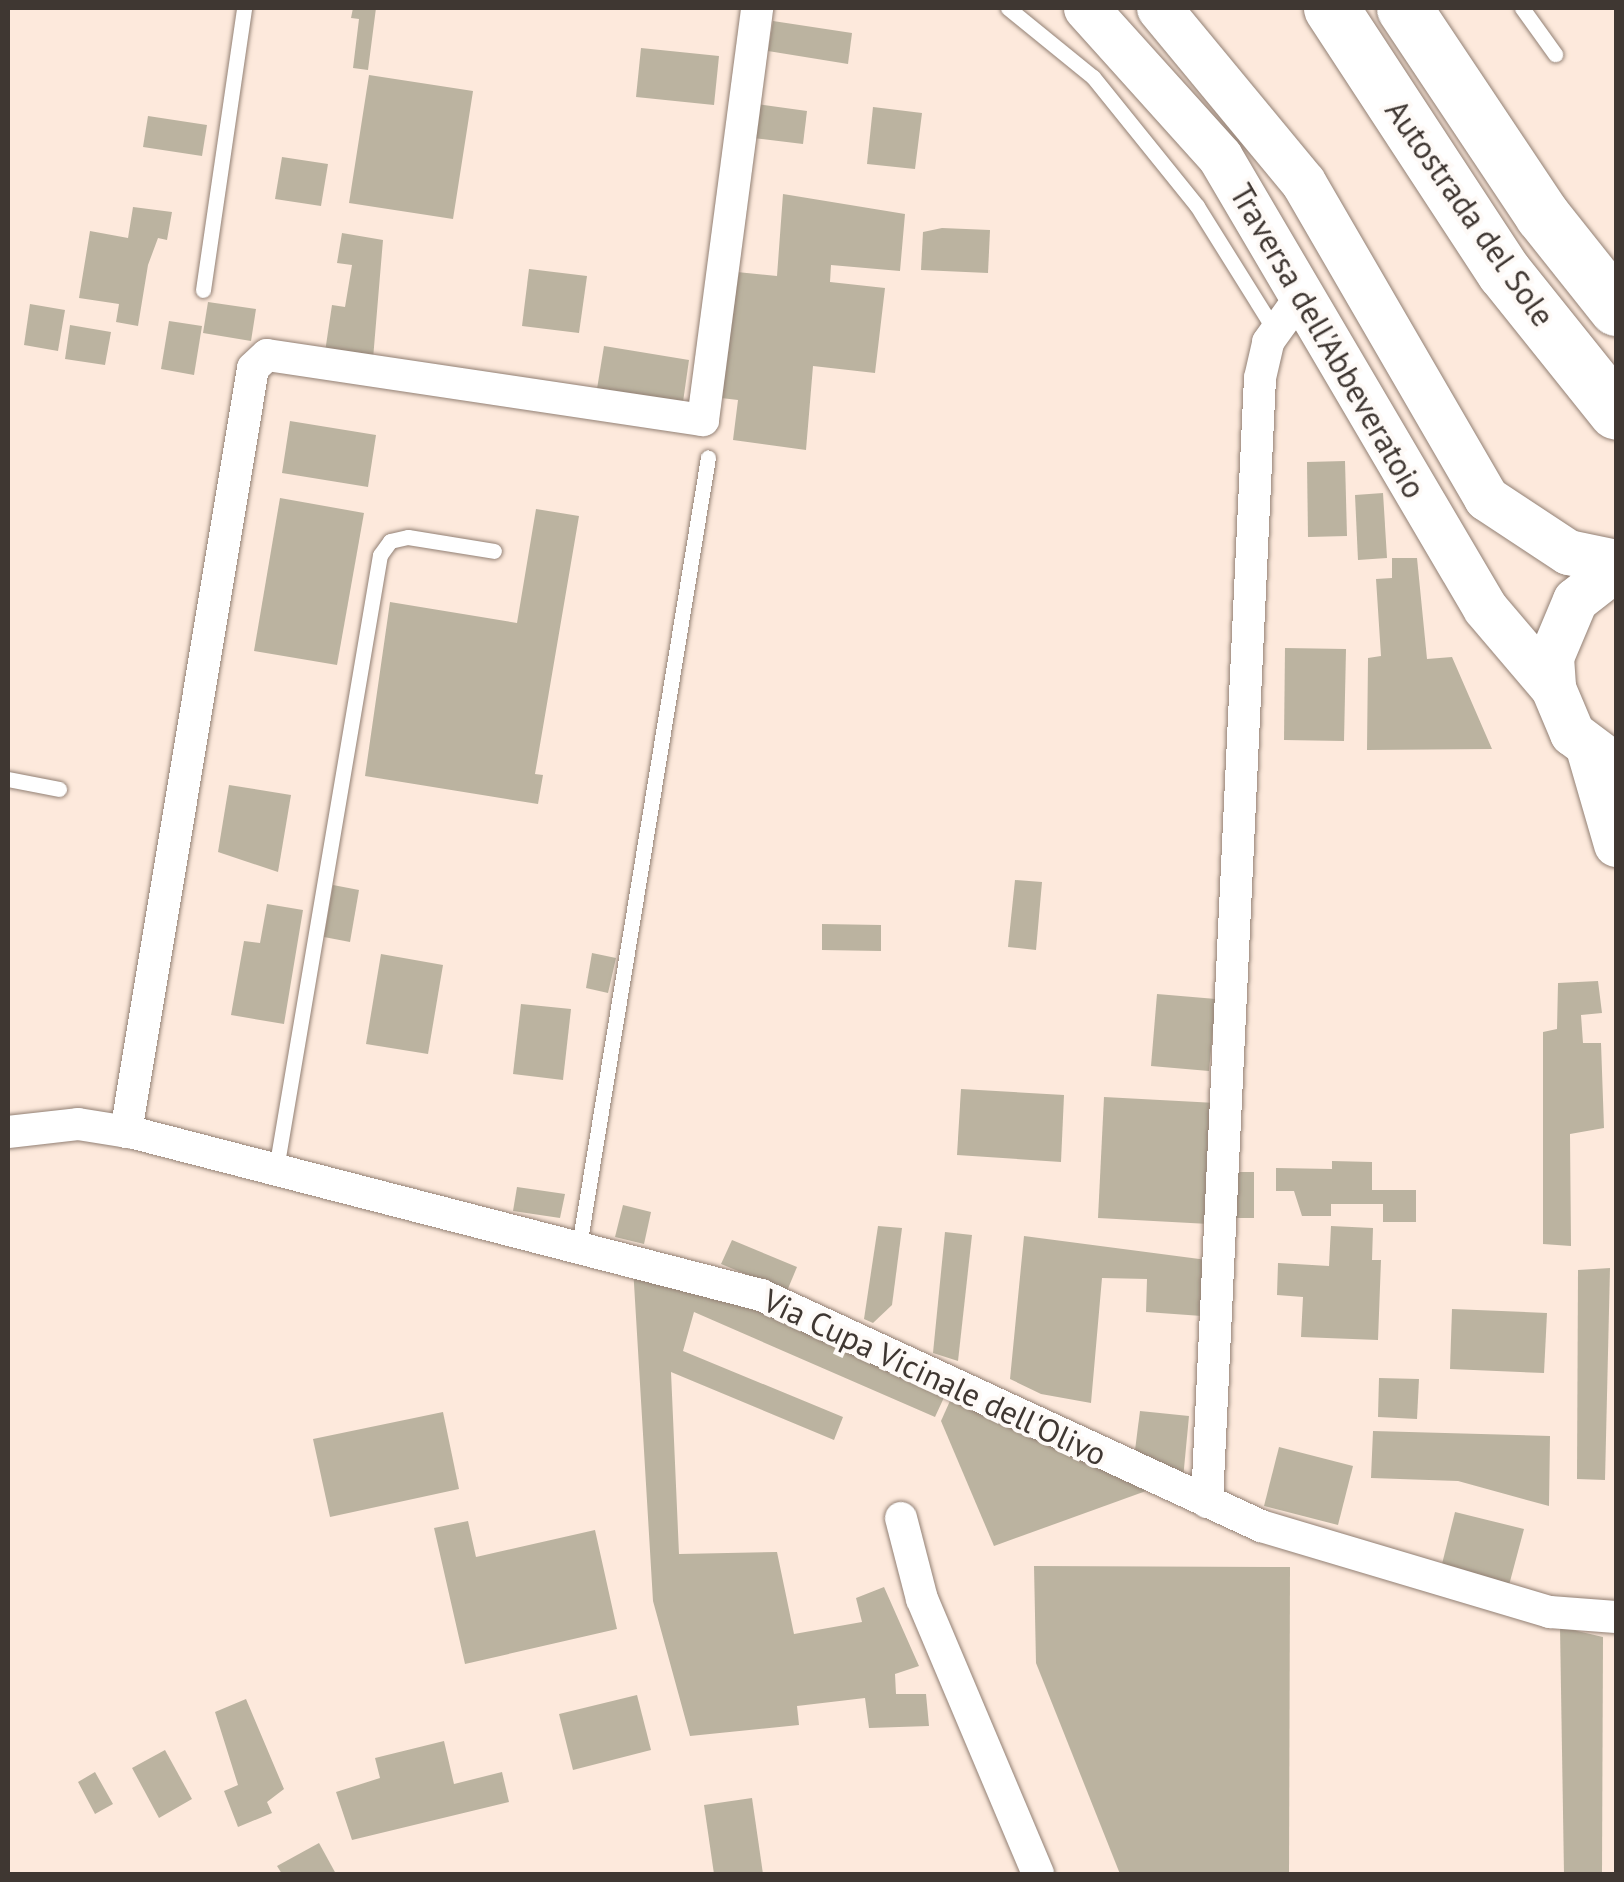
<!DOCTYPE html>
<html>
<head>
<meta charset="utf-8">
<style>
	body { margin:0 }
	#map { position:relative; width:1624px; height:1882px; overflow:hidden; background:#fde9dc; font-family:"PT Sans",sans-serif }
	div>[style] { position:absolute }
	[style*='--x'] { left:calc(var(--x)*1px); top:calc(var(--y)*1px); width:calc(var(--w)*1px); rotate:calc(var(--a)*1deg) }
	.building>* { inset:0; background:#bbb3a0 }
	.roads { filter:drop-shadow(0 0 2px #928074) drop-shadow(0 0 2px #928074) }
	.lane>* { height:15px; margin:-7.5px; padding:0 7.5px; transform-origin:7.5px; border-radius:7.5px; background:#fff }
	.street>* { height:32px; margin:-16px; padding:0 16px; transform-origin:16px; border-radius:16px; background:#fff }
	.secondary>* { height:45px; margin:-22.5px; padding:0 22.5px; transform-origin:22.5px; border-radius:22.5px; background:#fff }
	.highway>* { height:55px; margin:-27.5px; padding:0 27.5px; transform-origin:27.5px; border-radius:27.5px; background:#fff }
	span { translate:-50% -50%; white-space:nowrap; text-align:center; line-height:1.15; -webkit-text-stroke:8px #fefaf7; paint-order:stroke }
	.street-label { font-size:32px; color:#3f3732 }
	.frame { position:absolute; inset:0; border:10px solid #3f3732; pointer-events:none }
</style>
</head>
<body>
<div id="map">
	<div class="building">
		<i style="clip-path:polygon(353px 8px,376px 8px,368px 70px,353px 68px,359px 19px,351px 18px)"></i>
		<i style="clip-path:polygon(773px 21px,852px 33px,848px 64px,768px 51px)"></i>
		<i style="clip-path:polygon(641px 48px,719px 56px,714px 105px,636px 97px)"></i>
		<i style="clip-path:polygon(369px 75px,473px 91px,453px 219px,349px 203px)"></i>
		<i style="clip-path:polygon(757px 104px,807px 111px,803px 144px,753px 138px)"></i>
		<i style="clip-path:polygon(873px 107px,922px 113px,915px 169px,867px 164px)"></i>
		<i style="clip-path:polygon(148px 116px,207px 125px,202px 156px,143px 147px)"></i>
		<i style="clip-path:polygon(282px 157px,328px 164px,321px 206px,275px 199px)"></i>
		<i style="clip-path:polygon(783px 194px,905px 214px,900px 271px,831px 265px,830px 282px,885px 288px,875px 373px,813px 366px,806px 450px,733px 440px,738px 400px,721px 398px,737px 272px,777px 276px)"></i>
		<i style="clip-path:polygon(133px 207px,172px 212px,167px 240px,158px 238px,148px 265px,138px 326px,116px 322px,119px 304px,79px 298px,90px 231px,128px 238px)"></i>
		<i style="clip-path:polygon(942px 228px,990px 230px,988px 273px,921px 270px,923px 232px)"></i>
		<i style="clip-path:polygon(342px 233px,383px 240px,373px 359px,325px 352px,332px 305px,345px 307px,352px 265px,337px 263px)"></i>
		<i style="clip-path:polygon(529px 269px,587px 276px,579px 333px,522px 326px)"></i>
		<i style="clip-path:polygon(208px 302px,256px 309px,251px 341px,203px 333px)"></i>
		<i style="clip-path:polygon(30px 304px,65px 310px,58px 351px,24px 345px)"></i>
		<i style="clip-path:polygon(169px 321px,202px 326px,194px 375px,161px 369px)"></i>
		<i style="clip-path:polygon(70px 325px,111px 332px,105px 365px,65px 359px)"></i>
		<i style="clip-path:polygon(604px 346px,689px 360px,682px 409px,596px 395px)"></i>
		<i style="clip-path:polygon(290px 421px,376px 435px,368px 487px,282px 473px)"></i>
		<i style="clip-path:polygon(1345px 461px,1347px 536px,1308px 537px,1307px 462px)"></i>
		<i style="clip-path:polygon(1383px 493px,1387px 558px,1358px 560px,1355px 495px)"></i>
		<i style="clip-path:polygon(280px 498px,364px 513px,337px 665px,254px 651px)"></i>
		<i style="clip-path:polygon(536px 509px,579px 516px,535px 774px,543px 775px,538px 804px,365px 776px,390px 602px,517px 623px)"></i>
		<i style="clip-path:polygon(1392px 558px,1417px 558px,1427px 659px,1452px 657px,1492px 749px,1367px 750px,1368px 658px,1381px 656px,1376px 579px,1392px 578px)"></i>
		<i style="clip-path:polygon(1285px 648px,1346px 649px,1344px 741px,1284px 740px)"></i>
		<i style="clip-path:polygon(229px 785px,291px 795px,278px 872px,218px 852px)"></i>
		<i style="clip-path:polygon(1015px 880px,1042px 882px,1036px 950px,1008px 947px)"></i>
		<i style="clip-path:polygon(333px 885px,359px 890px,350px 942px,324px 937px)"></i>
		<i style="clip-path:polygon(267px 904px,303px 910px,284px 1024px,231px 1015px,244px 941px,260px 943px)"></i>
		<i style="clip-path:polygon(822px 924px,881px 925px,881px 951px,822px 950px)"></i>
		<i style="clip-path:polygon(592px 953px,616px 958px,608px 993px,586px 988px)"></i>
		<i style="clip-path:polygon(381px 954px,443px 965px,428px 1054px,366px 1044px)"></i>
		<i style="clip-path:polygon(1598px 981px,1602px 1013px,1581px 1015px,1583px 1043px,1601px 1043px,1604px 1128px,1570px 1134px,1571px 1246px,1543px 1244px,1543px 1032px,1557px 1029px,1558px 983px)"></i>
		<i style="clip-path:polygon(1157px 994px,1216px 999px,1209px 1071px,1151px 1066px)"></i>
		<i style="clip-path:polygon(521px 1004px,571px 1009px,563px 1080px,513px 1074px)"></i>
		<i style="clip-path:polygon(961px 1089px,1064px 1095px,1061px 1162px,957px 1155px)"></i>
		<i style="clip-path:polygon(1104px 1097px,1216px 1103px,1209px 1224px,1098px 1218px)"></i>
		<i style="clip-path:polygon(1332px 1161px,1372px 1162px,1372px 1190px,1416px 1190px,1416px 1222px,1383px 1222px,1383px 1204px,1331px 1204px,1331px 1216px,1302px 1216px,1294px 1191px,1276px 1191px,1276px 1168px,1332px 1169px)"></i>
		<i style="clip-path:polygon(1232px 1172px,1254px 1172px,1254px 1218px,1232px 1218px)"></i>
		<i style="clip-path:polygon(517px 1187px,565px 1194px,560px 1218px,513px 1211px)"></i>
		<i style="clip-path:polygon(623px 1205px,651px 1212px,644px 1244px,615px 1237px)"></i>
		<i style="clip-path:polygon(878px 1226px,902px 1228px,892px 1305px,873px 1323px,864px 1319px)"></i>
		<i style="clip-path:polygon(1331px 1226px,1373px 1228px,1372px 1260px,1381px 1260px,1378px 1340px,1301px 1337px,1303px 1297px,1277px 1295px,1278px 1263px,1329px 1266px)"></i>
		<i style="clip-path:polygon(945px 1232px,972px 1235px,958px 1361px,933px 1353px)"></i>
		<i style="clip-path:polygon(1024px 1236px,1207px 1260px,1202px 1316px,1146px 1312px,1147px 1279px,1102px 1278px,1091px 1403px,1041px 1394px,1010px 1379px)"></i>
		<i style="clip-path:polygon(732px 1240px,797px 1267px,787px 1291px,721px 1264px)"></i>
		<i style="clip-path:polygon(633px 1267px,720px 1293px,947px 1391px,935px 1417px,694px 1312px,683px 1351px,843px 1417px,834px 1440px,671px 1372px,679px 1554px,777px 1552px,794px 1634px,862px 1622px,856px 1598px,884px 1587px,919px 1666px,895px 1674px,896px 1694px,926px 1694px,929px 1726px,869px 1728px,865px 1698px,797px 1706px,799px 1725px,690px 1736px,653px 1601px)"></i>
		<i style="clip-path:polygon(1610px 1268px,1605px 1480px,1577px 1479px,1578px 1270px)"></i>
		<i style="clip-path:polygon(1452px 1309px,1547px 1313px,1544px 1373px,1450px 1369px)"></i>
		<i style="clip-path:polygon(1379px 1378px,1419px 1379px,1417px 1419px,1378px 1417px)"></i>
		<i style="clip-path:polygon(954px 1392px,1146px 1491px,994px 1546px,941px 1421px)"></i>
		<i style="clip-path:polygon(1140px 1411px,1189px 1416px,1183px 1479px,1134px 1458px)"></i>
		<i style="clip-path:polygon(443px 1412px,459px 1489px,330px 1517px,313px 1439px)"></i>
		<i style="clip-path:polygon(1373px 1431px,1550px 1436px,1549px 1506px,1458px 1481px,1371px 1478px)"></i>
		<i style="clip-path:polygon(1279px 1447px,1353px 1466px,1338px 1525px,1264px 1506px)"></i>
		<i style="clip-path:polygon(1455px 1512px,1524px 1529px,1508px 1589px,1440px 1572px)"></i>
		<i style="clip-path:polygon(468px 1521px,476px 1557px,595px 1530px,617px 1629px,465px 1664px,434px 1528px)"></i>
		<i style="clip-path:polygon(1034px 1566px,1290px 1567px,1289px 1874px,1120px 1874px,1036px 1663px)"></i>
		<i style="clip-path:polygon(1560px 1627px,1603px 1637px,1602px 1874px,1564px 1874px)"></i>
		<i style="clip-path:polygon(637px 1695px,651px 1750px,573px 1770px,559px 1714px)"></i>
		<i style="clip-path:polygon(246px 1699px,284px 1789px,267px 1802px,272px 1813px,238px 1827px,224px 1791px,238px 1785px,215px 1712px)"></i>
		<i style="clip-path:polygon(444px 1741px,454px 1784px,502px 1772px,509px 1802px,352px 1840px,336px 1792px,380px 1778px,375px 1758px)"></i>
		<i style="clip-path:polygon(165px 1750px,192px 1799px,159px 1818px,132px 1768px)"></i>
		<i style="clip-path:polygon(95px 1772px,113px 1804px,95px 1814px,78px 1782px)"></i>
		<i style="clip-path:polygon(752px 1798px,763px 1874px,714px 1874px,704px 1805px)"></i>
		<i style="clip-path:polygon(319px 1843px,336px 1874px,282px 1874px,277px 1866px)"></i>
	</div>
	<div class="roads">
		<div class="lane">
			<i style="--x:1008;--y:8;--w:109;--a:39.1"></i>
			<i style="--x:1093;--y:77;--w:166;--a:51.1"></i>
			<i style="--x:1197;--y:206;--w:147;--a:58"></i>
			<i style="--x:1522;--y:8;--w:57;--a:54.3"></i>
			<i style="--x:203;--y:290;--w:285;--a:-81.7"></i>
			<i style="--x:8;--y:779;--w:52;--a:11.1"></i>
			<i style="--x:276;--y:1169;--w:623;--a:-80.39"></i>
			<i style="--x:380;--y:555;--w:17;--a:-54"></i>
			<i style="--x:390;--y:541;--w:18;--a:-13"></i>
			<i style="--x:408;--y:537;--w:87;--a:9.2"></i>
			<i style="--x:579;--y:1246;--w:799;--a:-80.71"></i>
		</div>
		<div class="street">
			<i style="--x:8;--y:1132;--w:70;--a:-6.5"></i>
			<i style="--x:78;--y:1124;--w:57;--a:9.1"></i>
			<i style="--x:134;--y:1133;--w:648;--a:14.49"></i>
			<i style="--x:761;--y:1295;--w:551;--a:24.8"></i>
			<i style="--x:1261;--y:1526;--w:302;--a:16.6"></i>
			<i style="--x:1550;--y:1612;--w:66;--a:4.3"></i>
			<i style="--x:126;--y:1132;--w:774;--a:-80.56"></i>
			<i style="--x:253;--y:368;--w:19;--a:-43"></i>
			<i style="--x:267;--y:355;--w:441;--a:8.5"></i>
			<i style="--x:703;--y:420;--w:416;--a:-82.5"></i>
			<i style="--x:1207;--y:1502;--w:1125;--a:-87.3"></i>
			<i style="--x:1260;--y:378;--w:37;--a:-77"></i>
			<i style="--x:1268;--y:342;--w:57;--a:-54.3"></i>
			<i style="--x:901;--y:1518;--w:84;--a:75.5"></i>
			<i style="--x:922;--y:1599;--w:298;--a:67.1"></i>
		</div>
		<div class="secondary">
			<i style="--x:1086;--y:8;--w:200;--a:48"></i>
			<i style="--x:1220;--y:157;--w:523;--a:59.56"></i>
			<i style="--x:1485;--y:608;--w:105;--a:49.6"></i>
			<i style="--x:1159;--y:8;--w:226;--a:50.4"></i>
			<i style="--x:1303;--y:182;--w:365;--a:59.9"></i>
			<i style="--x:1486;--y:498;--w:98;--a:33.4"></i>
			<i style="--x:1568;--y:552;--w:49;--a:11.8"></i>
			<i style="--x:1616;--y:568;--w:52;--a:142"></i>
			<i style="--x:1575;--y:600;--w:62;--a:112.8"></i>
			<i style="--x:1551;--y:657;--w:31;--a:86"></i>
			<i style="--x:1553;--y:688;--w:49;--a:67.1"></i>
			<i style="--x:1572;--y:733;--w:55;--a:36.9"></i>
			<i style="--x:1589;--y:751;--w:97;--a:73.8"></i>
		</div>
		<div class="highway">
			<i style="--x:1331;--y:8;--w:316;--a:56.8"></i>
			<i style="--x:1504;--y:272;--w:179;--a:51.3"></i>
			<i style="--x:1404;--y:8;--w:249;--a:56.3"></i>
			<i style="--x:1542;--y:215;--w:119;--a:51.5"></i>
		</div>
	</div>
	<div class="street-label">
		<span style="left:1470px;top:213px;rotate:55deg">Autostrada del Sole</span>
		<span style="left:1328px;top:341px;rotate:60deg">Traversa dell'Abbeveratoio</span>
		<span style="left:935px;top:1377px;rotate:25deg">Via Cupa Vicinale dell'Olivo</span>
	</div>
	<div class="frame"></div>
</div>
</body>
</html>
